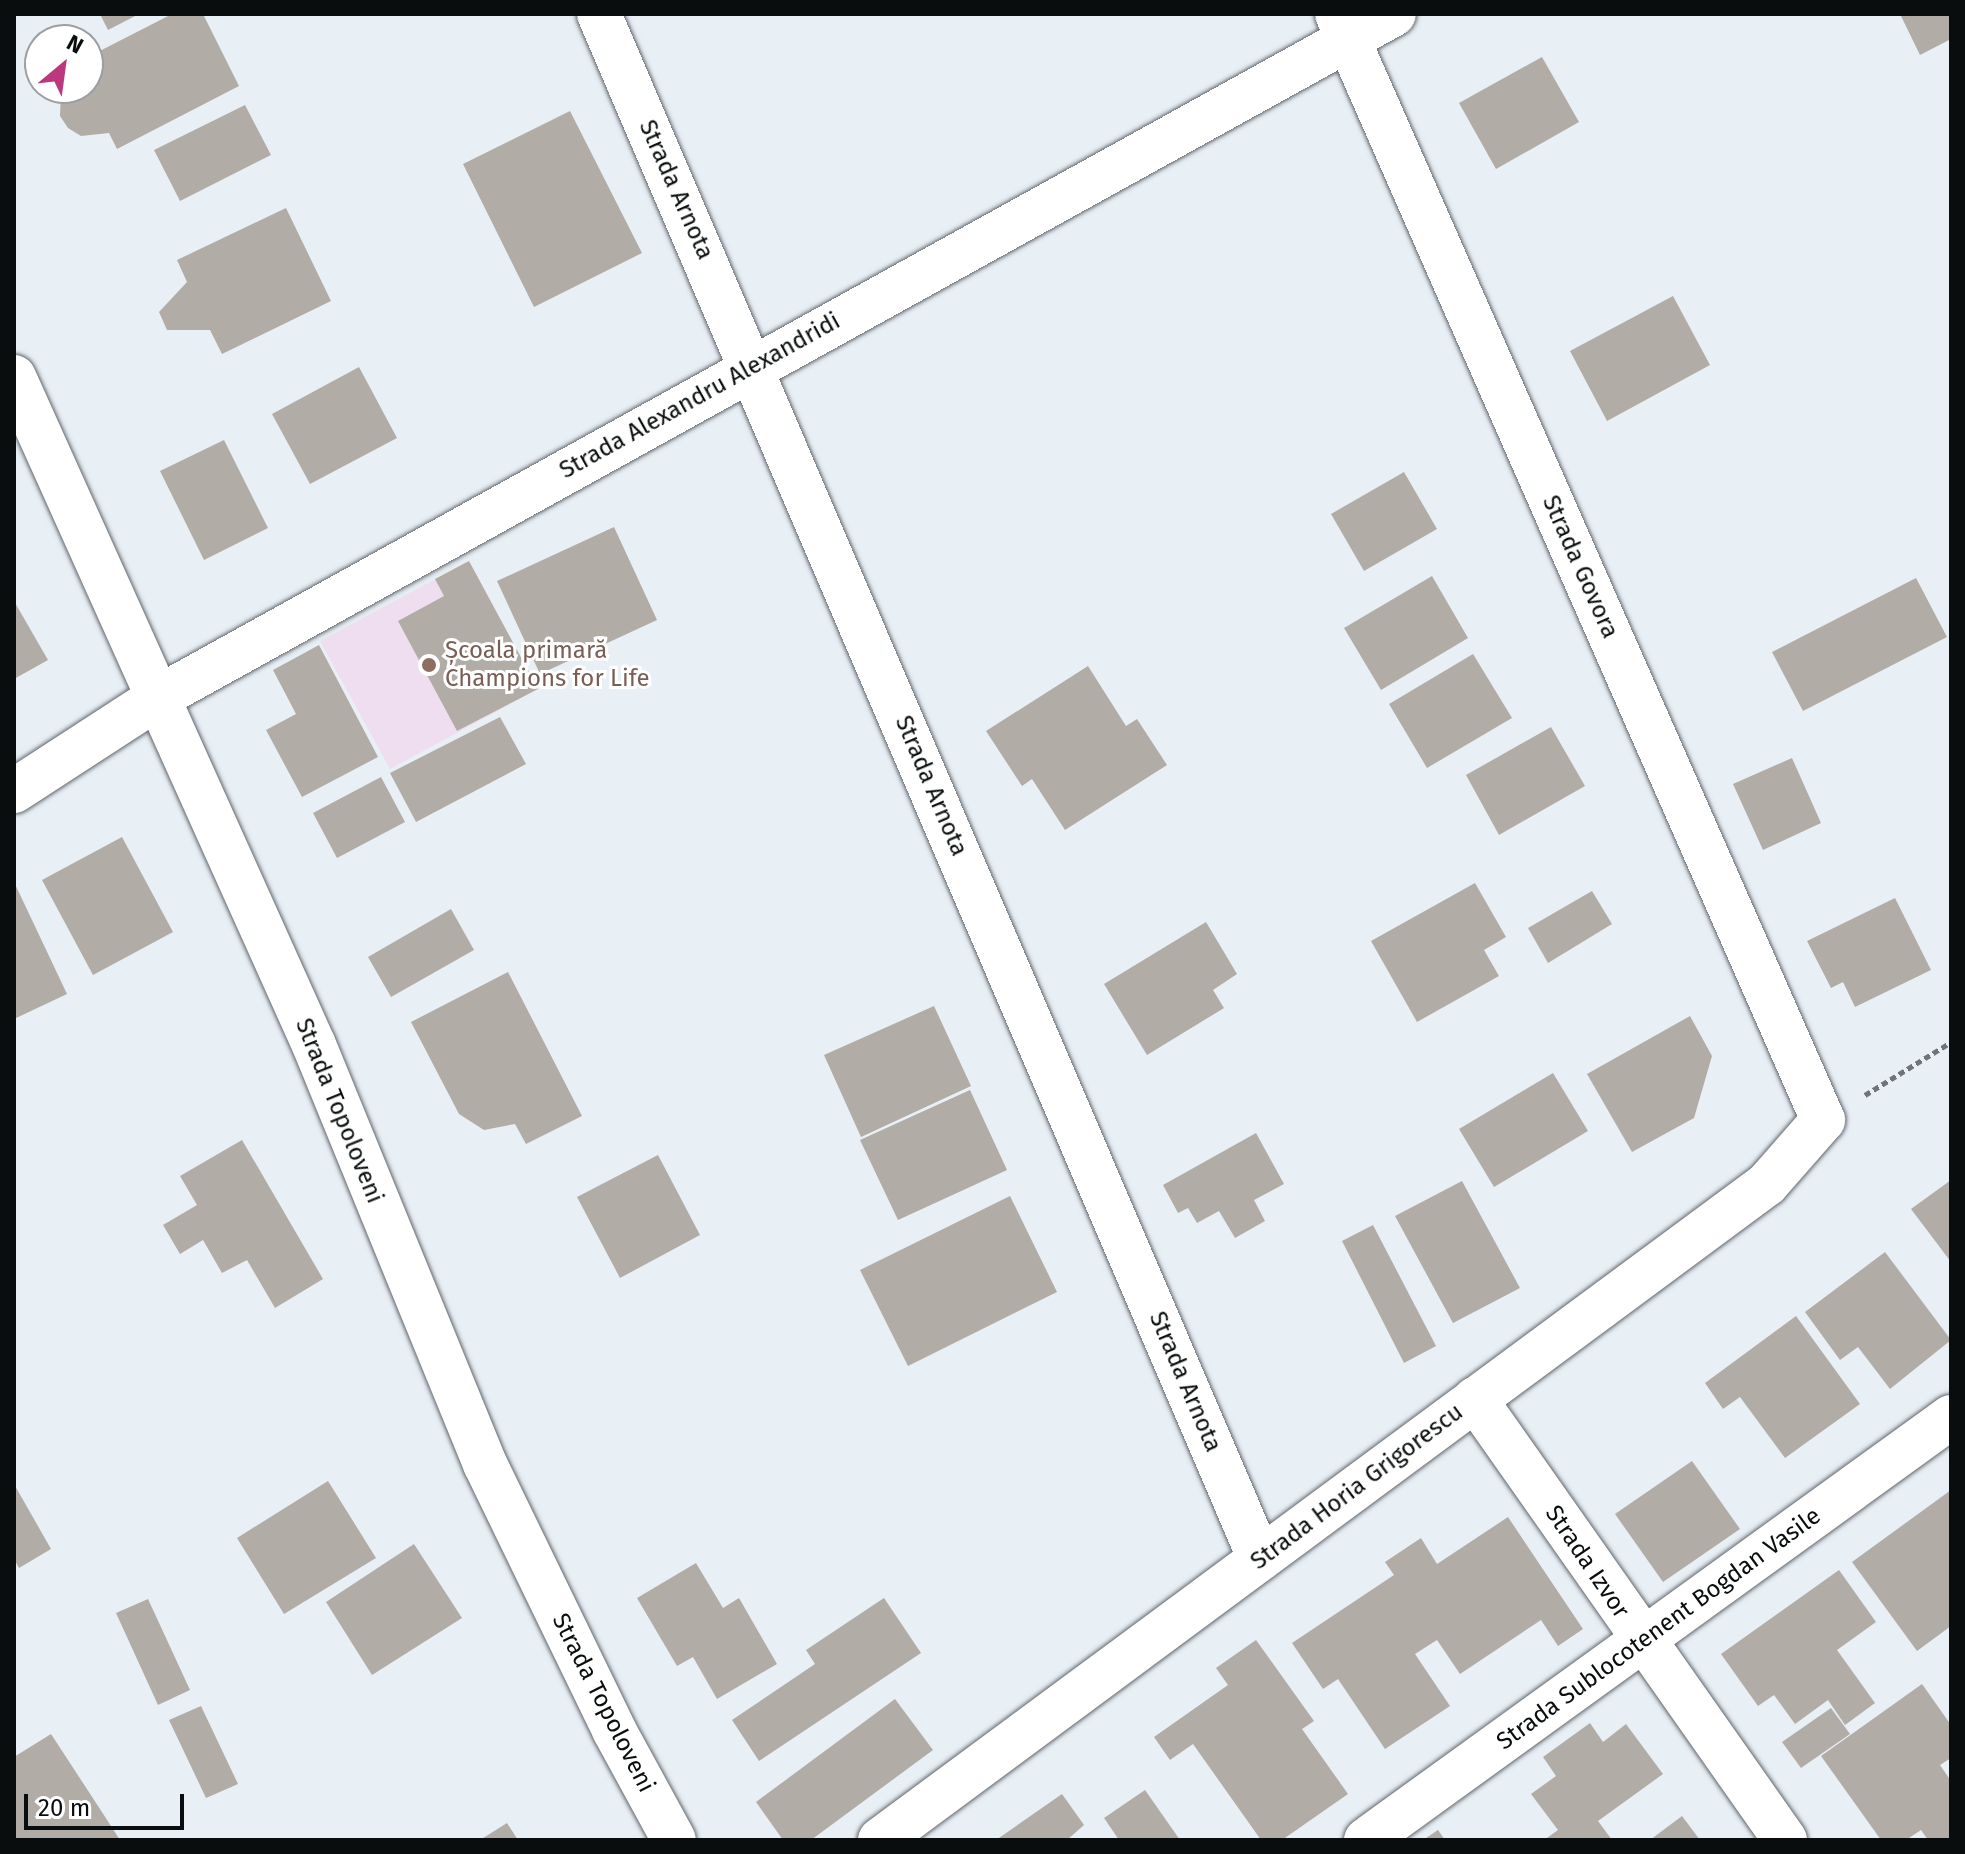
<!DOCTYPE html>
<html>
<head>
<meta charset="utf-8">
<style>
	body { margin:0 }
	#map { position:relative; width:1965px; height:1854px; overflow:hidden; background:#e8eff5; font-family:"Fira Sans",sans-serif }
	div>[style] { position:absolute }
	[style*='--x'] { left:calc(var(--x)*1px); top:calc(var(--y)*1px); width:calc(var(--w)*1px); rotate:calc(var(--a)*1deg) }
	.education>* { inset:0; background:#efdeef }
	.building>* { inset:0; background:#b2aca6 }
	.path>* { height:5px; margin-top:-2.5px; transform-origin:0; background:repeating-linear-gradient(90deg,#6f7477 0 6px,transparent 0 10px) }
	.roads { filter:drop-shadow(0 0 2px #60666b) drop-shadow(0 0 2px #60666b) }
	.minor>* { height:44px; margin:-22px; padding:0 22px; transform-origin:22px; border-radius:22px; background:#fff }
	.dots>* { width:22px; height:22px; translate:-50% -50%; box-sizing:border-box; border:4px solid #fff; border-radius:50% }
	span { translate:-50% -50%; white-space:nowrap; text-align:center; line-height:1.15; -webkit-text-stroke:6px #fff; paint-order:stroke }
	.street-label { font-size:24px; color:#0a0d0e }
	.education-label { font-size:24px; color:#785e54 }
	.left { translate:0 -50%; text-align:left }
	.frame { position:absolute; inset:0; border:16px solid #0a0d0e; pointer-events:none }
	.north { position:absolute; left:24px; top:24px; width:80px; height:80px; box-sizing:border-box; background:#fff; border:2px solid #9d9e9f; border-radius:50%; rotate:29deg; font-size:22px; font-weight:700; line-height:32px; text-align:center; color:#0a0d0e }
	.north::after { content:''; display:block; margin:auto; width:28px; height:36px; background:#bc387d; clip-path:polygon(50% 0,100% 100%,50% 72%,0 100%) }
	.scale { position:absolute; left:24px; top:1794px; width:160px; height:36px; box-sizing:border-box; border:4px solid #0a0d0e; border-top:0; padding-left:10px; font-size:24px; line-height:28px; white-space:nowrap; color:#0a0d0e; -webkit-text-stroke:6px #fff; paint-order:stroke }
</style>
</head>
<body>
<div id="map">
	<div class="education">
		<i style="clip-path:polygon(469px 561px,538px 689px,390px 769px,320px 641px)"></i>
	</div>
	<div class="building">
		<i style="clip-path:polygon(100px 14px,139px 14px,108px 30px)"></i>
		<i style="clip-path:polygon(172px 14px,203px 14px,239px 86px,117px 149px,109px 133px,81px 136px,68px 128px,60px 116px,61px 91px,88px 88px,88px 57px)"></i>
		<i style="clip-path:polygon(1900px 14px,1951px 14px,1951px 39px,1920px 55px)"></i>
		<i style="clip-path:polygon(1542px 57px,1579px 122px,1496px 169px,1459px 103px)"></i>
		<i style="clip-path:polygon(245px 105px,271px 155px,180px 201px,154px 150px)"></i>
		<i style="clip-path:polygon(570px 111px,642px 253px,534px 307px,463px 164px)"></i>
		<i style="clip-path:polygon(286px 208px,331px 301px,222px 354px,210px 330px,167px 330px,159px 312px,187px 282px,177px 260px)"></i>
		<i style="clip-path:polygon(1673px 296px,1710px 365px,1607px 421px,1570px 351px)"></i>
		<i style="clip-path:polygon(359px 367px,397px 438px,310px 484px,272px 414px)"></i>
		<i style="clip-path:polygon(224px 440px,268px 528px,204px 560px,160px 471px)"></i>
		<i style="clip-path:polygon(1404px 472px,1437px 529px,1364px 571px,1331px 514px)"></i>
		<i style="clip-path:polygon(614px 527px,657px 620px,540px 674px,497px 581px)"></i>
		<i style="clip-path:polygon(469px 561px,538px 689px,457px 731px,398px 621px,444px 596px,435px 579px)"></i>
		<i style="clip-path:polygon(1432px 576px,1468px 638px,1381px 690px,1344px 628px)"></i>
		<i style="clip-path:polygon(1916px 578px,1947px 637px,1803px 711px,1772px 652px)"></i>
		<i style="clip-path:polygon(14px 601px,48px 660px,14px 679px)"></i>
		<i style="clip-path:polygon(319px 645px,378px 757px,302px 797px,266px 730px,296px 714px,273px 670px)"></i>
		<i style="clip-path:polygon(1473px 654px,1512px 718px,1427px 768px,1389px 704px)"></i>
		<i style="clip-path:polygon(1088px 666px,1126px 726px,1137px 719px,1167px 765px,1065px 830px,1032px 779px,1022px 786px,986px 731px)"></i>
		<i style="clip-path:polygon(500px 717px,526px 764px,416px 822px,390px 773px)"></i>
		<i style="clip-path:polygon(1551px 727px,1585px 786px,1499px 835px,1466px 775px)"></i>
		<i style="clip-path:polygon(1792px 758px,1821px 823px,1763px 850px,1733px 784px)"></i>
		<i style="clip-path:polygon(381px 777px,405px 822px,337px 858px,313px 813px)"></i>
		<i style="clip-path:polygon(122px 837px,173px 932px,93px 975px,42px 880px)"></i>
		<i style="clip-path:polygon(14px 882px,67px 994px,14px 1019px)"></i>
		<i style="clip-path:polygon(1475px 883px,1506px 937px,1484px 950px,1499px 976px,1417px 1022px,1371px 941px)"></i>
		<i style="clip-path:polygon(1592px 891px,1612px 924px,1548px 963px,1528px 928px)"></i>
		<i style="clip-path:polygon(1895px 898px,1931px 970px,1855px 1007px,1843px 982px,1831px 988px,1807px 941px)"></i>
		<i style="clip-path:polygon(451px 909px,474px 950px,391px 997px,368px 957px)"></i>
		<i style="clip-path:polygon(1206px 922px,1237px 974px,1213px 990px,1224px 1008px,1147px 1055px,1104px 984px)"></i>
		<i style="clip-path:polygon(508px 972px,582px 1116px,526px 1144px,515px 1124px,484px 1130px,459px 1114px,411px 1022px)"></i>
		<i style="clip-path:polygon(934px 1006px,971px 1086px,861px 1137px,824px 1055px)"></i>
		<i style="clip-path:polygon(1690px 1016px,1712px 1056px,1694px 1118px,1632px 1152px,1587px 1074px)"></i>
		<i style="clip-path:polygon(1553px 1073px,1588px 1131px,1494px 1187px,1459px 1129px)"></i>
		<i style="clip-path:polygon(970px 1090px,1007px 1170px,898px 1220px,860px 1140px)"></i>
		<i style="clip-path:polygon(1256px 1133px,1284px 1184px,1254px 1200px,1265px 1221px,1235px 1238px,1219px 1211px,1197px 1223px,1188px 1208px,1178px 1213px,1163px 1185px)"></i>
		<i style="clip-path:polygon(242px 1140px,323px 1279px,275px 1308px,247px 1260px,222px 1273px,203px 1240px,180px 1254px,163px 1225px,197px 1205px,180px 1176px)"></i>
		<i style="clip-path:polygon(658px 1155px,700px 1235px,620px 1278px,577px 1197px)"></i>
		<i style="clip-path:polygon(1951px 1180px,1951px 1262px,1911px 1209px)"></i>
		<i style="clip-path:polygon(1462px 1181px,1520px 1288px,1453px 1323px,1395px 1216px)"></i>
		<i style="clip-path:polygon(1010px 1196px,1057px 1292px,908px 1366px,860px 1270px)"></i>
		<i style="clip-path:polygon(1373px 1225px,1436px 1346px,1404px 1363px,1342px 1241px)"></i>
		<i style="clip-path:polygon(1885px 1252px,1951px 1340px,1890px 1389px,1858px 1347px,1840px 1360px,1805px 1312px)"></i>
		<i style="clip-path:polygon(1796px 1316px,1860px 1404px,1785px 1458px,1740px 1397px,1723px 1409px,1705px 1383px)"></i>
		<i style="clip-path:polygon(1692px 1461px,1740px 1529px,1663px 1582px,1615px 1514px)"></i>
		<i style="clip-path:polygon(328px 1481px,376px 1558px,284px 1614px,237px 1538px)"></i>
		<i style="clip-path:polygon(14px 1484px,51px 1549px,19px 1568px,14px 1559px)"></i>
		<i style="clip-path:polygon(1951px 1490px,1951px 1626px,1917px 1651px,1852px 1562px)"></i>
		<i style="clip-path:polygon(1508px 1517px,1583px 1629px,1558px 1646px,1541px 1620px,1460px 1674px,1437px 1640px,1415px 1654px,1450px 1706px,1385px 1749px,1338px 1679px,1323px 1689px,1292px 1643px,1394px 1575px,1385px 1562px,1421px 1538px,1437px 1564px)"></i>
		<i style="clip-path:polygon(414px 1544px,462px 1618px,372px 1675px,326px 1602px)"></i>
		<i style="clip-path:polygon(696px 1563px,723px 1608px,739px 1598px,777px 1664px,717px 1699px,693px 1657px,677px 1666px,637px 1598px)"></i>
		<i style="clip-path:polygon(1839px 1570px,1876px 1622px,1837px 1650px,1875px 1703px,1845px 1725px,1828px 1700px,1795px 1724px,1774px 1695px,1758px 1706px,1721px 1654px)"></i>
		<i style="clip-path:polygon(884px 1598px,921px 1653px,759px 1761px,732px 1720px,815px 1664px,806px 1650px)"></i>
		<i style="clip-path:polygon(148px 1599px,190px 1690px,158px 1705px,116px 1613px)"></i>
		<i style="clip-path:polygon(1256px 1640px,1314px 1721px,1302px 1729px,1348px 1794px,1282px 1840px,1261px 1840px,1193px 1744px,1170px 1760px,1154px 1737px,1228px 1685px,1216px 1668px)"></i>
		<i style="clip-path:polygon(1922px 1684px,1951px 1725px,1951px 1758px,1940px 1765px,1951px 1781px,1951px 1840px,1928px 1840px,1921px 1830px,1906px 1840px,1881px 1840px,1821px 1756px)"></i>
		<i style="clip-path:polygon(895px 1699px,933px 1750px,811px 1840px,783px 1840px,756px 1802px)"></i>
		<i style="clip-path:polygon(201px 1706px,238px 1784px,206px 1798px,169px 1720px)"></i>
		<i style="clip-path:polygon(1831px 1708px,1850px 1734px,1801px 1768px,1782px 1742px)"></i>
		<i style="clip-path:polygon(1590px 1723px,1603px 1742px,1626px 1724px,1663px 1774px,1598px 1821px,1612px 1840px,1544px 1840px,1558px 1830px,1531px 1794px,1556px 1776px,1543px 1757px)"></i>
		<i style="clip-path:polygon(51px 1734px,100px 1809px,120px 1840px,14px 1840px,14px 1757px)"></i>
		<i style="clip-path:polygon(1145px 1790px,1180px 1840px,1119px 1840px,1104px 1818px)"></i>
		<i style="clip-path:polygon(1062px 1794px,1084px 1825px,1067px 1840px,996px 1840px)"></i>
		<i style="clip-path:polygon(1682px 1816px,1700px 1840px,1650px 1840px)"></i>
		<i style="clip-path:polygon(507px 1823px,518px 1840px,480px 1840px)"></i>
		<i style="clip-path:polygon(1438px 1830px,1445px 1840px,1423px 1840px)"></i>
	</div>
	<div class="path">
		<i style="--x:1865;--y:1095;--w:101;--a:-31.6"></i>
	</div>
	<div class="roads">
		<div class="minor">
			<i style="--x:599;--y:14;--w:1680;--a:66.84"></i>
			<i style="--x:14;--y:377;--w:732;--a:65.82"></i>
			<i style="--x:314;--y:1045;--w:453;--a:67.8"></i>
			<i style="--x:485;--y:1464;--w:296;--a:64.1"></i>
			<i style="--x:614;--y:1730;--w:125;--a:61.4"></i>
			<i style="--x:14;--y:791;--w:173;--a:-33"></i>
			<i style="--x:159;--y:697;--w:1411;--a:-28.94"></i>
			<i style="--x:1475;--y:1399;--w:539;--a:54.89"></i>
			<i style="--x:880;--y:1840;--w:1103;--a:-36.49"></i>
			<i style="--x:1767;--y:1184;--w:85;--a:-48.8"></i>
			<i style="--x:1823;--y:1120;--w:1208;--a:-113.72"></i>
			<i style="--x:1366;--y:1840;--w:722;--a:-35.87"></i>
		</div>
	</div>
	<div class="dots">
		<i style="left:429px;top:665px;background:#8d6e63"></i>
	</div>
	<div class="street-label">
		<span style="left:676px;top:190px;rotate:66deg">Strada Arnota</span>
		<span style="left:700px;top:396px;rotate:-29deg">Strada Alexandru Alexandridi</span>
		<span style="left:1580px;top:567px;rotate:66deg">Strada Govora</span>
		<span style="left:931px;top:786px;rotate:67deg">Strada Arnota</span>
		<span style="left:339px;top:1111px;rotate:68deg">Strada Topoloveni</span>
		<span style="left:1185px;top:1382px;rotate:67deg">Strada Arnota</span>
		<span style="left:1357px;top:1487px;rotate:-37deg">Strada Horia Grigorescu</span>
		<span style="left:1587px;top:1562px;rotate:56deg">Strada Izvor</span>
		<span style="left:1659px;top:1629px;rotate:-36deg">Strada Sublocotenent Bogdan Vasile</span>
		<span style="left:603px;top:1703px;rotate:63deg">Strada Topoloveni</span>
	</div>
	<div class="education-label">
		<span class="left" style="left:445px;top:665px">Școala primară<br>Champions for Life</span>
	</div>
	<div class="frame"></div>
	<div class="north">N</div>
	<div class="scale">20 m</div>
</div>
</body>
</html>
